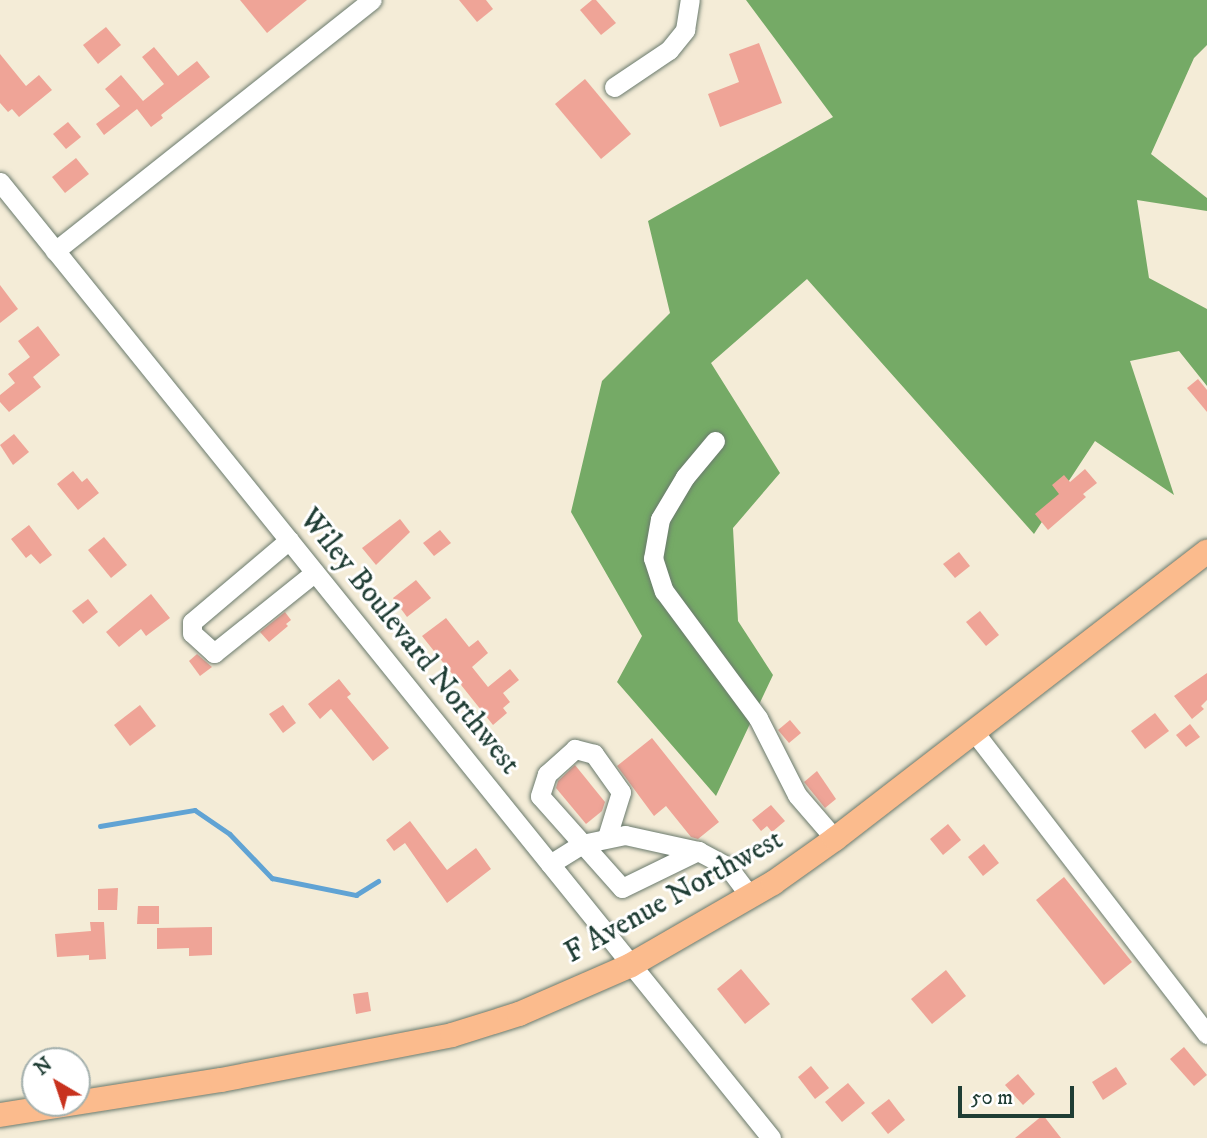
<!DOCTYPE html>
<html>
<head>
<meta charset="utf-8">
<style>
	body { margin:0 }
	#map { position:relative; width:1207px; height:1138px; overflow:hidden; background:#f4ecd7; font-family:"IM FELL DW Pica",serif }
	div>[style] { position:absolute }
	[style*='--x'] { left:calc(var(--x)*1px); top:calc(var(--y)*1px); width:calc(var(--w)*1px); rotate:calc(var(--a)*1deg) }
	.forest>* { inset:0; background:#75aa66 }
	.stream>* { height:4.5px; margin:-2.25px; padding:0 2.25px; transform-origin:2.25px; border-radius:2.25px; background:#60a3d4 }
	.building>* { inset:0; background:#efa497 }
	.roads { filter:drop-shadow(0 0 2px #6a7a6d) drop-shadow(0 0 2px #6a7a6d) }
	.minor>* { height:19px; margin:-9.5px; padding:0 9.5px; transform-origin:9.5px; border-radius:9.5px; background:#fff }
	.major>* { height:24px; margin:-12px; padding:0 12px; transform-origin:12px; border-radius:12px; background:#fbbb8d }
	span { translate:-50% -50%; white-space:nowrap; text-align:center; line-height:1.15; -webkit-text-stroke:6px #fff; paint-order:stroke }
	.street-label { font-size:30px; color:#1f3d34 }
	.north { position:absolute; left:21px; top:1047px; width:70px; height:70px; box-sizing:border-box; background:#fff; border:2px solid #a5b1ae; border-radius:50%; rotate:321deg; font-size:19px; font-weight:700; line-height:28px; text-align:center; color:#1f3d34 }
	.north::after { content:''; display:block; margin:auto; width:24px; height:32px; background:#c8321e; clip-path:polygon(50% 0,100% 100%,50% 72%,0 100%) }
	.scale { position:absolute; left:958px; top:1086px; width:116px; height:32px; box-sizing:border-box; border:4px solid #1f3d34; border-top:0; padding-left:9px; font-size:21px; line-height:24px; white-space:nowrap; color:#1f3d34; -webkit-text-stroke:5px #fff; paint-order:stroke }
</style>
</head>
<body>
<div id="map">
	<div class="forest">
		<i style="clip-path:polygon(746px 0,1207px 0,1207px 45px,1194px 58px,1151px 154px,1207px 198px,1207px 211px,1137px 200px,1149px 278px,1207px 309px,1207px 386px,1179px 351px,1130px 361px,1174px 495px,1095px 441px,1034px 534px,807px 279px,711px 363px,780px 473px,733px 528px,738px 621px,773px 675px,716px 796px,617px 682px,642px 636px,571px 512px,602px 381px,670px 313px,648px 221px,833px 117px)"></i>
	</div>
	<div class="stream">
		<i style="--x:100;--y:826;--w:96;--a:-9.6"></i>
		<i style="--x:195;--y:810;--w:42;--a:34.4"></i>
		<i style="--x:230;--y:834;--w:61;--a:46.3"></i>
		<i style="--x:272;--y:878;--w:86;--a:11.4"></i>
		<i style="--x:356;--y:895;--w:26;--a:-32"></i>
	</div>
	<div class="building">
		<i style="clip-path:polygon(240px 0,307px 0,267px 33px)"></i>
		<i style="clip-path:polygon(459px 0,486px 0,493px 9px,477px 22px)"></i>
		<i style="clip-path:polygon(592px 0,596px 0,616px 23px,601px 35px,580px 10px)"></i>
		<i style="clip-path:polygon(106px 27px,121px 45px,98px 64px,83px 45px)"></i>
		<i style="clip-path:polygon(759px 43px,782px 103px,720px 127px,708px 94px,739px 82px,729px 54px)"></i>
		<i style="clip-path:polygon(154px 47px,178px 76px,197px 61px,210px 77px,161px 115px,163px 118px,151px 127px,137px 109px,104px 135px,96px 124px,120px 106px,105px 89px,121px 75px,143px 101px,164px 84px,142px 57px)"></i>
		<i style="clip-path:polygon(0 54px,26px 86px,39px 75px,52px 90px,19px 117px,12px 109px,8px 112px,0 103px)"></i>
		<i style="clip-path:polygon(585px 79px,631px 134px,601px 159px,555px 104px)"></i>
		<i style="clip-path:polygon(68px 122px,81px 137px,66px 149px,53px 134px)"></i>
		<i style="clip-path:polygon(76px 158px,89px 174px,65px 193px,52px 177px)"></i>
		<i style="clip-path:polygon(0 285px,18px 309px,0 323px)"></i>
		<i style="clip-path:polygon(38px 326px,60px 355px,33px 377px,41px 387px,9px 412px,0 402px,0 395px,15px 383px,8px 374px,30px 357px,18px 341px)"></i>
		<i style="clip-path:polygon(1198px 379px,1207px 390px,1207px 412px,1187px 388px)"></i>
		<i style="clip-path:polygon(14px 434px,29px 452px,13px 465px,0 445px)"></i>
		<i style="clip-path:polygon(1085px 469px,1097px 483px,1083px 494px,1086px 497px,1048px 530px,1035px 514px,1059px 494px,1052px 485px,1064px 475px,1070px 482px)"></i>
		<i style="clip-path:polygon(73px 471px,82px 482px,87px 478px,99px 493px,78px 510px,57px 484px)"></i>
		<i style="clip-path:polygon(400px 519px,410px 532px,376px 565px,362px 548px)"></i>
		<i style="clip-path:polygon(29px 525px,52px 555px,40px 564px,31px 554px,26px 558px,11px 539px)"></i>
		<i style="clip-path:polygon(440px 530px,451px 543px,434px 556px,423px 543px)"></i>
		<i style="clip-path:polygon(104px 537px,127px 565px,111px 578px,88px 550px)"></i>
		<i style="clip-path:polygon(959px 552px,970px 566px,955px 578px,943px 564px)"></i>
		<i style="clip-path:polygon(416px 580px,431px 598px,407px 617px,393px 598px)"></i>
		<i style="clip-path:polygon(151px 594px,170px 618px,146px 636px,141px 629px,119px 647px,106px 632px)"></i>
		<i style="clip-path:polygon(88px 599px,98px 612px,83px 624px,72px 611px)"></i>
		<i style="clip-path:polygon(980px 611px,999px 635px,986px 646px,966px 622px)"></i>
		<i style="clip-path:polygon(285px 612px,291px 620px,286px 624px,288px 626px,269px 642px,260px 632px)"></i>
		<i style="clip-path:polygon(446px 618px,469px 647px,478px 640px,488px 653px,472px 667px,488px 687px,510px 669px,519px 680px,503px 693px,510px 702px,503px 708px,507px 713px,493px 725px,422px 636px)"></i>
		<i style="clip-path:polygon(197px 654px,212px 667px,200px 676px,189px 661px)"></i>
		<i style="clip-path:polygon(1207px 673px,1207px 700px,1201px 706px,1204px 709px,1192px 719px,1174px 696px)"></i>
		<i style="clip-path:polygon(339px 679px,351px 694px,347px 697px,389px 748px,373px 761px,331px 709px,320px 719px,308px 704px)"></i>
		<i style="clip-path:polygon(140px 705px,156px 726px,130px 746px,114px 725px)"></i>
		<i style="clip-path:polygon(283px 705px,296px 723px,283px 733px,269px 714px)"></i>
		<i style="clip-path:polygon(1155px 713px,1169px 731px,1145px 749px,1131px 731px)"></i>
		<i style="clip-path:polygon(790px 720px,801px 733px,789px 743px,778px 730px)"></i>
		<i style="clip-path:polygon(1190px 724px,1200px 737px,1186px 747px,1176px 735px)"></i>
		<i style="clip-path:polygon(652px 738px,719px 822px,698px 839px,691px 837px,666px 806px,654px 816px,617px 766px)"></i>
		<i style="clip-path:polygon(575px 765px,605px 802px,602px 811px,586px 824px,556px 788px,558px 781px)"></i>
		<i style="clip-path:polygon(817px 771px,836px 799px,825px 808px,804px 782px)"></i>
		<i style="clip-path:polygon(771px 805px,785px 821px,772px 832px,767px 826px,761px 831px,752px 820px)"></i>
		<i style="clip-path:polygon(410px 821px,447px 870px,476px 848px,491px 869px,447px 903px,405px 843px,394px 851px,386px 840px)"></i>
		<i style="clip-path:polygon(948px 824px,961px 840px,943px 855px,930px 839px)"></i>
		<i style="clip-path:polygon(984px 844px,999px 863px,983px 876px,968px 857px)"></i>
		<i style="clip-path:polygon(1064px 877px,1132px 962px,1104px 985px,1036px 900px)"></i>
		<i style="clip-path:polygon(118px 888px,117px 910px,98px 910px,98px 889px)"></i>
		<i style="clip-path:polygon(138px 906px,159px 906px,159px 924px,137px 924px)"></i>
		<i style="clip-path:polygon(90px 922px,104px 922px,106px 959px,89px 960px,89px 955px,57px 957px,55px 934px,91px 931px)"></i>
		<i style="clip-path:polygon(212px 927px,212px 955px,189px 956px,189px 948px,157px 949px,157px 928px)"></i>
		<i style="clip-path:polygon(741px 969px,770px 1004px,745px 1024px,717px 989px)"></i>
		<i style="clip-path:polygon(946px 970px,966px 996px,932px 1024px,911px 999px)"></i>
		<i style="clip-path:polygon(368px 992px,371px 1011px,356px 1014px,353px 994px)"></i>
		<i style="clip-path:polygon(1184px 1047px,1207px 1075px,1194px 1086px,1170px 1059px)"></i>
		<i style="clip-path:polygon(811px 1066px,829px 1088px,815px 1099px,798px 1077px)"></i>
		<i style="clip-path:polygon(1116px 1067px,1127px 1084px,1103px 1100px,1092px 1082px)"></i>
		<i style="clip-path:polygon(1018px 1074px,1035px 1094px,1023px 1105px,1005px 1085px)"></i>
		<i style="clip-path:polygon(848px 1083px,865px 1103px,842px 1122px,825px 1102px)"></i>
		<i style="clip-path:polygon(889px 1099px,905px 1120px,888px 1134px,871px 1113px)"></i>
		<i style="clip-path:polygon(1043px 1115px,1061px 1138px,1015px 1138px)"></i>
	</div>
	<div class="roads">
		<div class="minor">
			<i style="--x:614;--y:87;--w:66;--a:-33.9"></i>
			<i style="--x:669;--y:50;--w:26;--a:-51"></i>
			<i style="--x:685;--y:30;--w:30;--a:-81"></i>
			<i style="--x:0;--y:182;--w:1228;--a:51.11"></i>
			<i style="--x:55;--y:251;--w:404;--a:-38.4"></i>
			<i style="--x:715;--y:441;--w:47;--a:129.8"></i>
			<i style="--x:685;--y:477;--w:49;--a:120.8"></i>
			<i style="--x:660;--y:519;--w:40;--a:100"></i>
			<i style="--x:653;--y:558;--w:35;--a:72"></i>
			<i style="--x:664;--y:591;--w:158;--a:53.5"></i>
			<i style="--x:758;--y:718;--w:86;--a:63.1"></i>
			<i style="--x:797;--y:795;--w:58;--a:49.2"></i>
			<i style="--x:289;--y:540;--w:127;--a:139.8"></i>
			<i style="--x:192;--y:622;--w:11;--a:90"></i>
			<i style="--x:192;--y:633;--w:30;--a:42"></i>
			<i style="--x:214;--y:653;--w:129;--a:-38.7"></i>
			<i style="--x:975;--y:733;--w:380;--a:52.4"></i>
			<i style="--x:607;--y:837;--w:47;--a:-72.7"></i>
			<i style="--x:621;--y:792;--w:47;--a:-125.4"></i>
			<i style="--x:594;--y:754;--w:20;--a:-165"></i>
			<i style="--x:575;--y:749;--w:38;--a:138"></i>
			<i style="--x:547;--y:774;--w:23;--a:108"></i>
			<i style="--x:540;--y:796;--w:123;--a:48.3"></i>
			<i style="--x:622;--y:888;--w:85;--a:-26"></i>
			<i style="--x:550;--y:864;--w:38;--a:-32"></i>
			<i style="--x:582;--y:844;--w:44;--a:-11.8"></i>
			<i style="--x:625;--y:835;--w:75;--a:12.4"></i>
			<i style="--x:698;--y:851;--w:34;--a:28"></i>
			<i style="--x:728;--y:867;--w:36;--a:53"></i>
		</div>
		<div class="major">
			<i style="--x:0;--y:1115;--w:224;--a:-9"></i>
			<i style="--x:221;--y:1080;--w:235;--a:-11"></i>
			<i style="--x:452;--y:1035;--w:70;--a:-17.4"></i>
			<i style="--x:519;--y:1014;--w:122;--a:-23.6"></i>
			<i style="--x:631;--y:965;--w:164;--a:-30"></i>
			<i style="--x:773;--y:883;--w:76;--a:-35.4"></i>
			<i style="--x:835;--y:839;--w:470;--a:-37.7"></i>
		</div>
	</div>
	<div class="street-label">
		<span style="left:409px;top:642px;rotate:51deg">Wiley Boulevard Northwest</span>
		<span style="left:674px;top:897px;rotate:-29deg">F Avenue Northwest</span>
	</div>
	<div class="north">N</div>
	<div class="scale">50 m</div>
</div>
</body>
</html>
